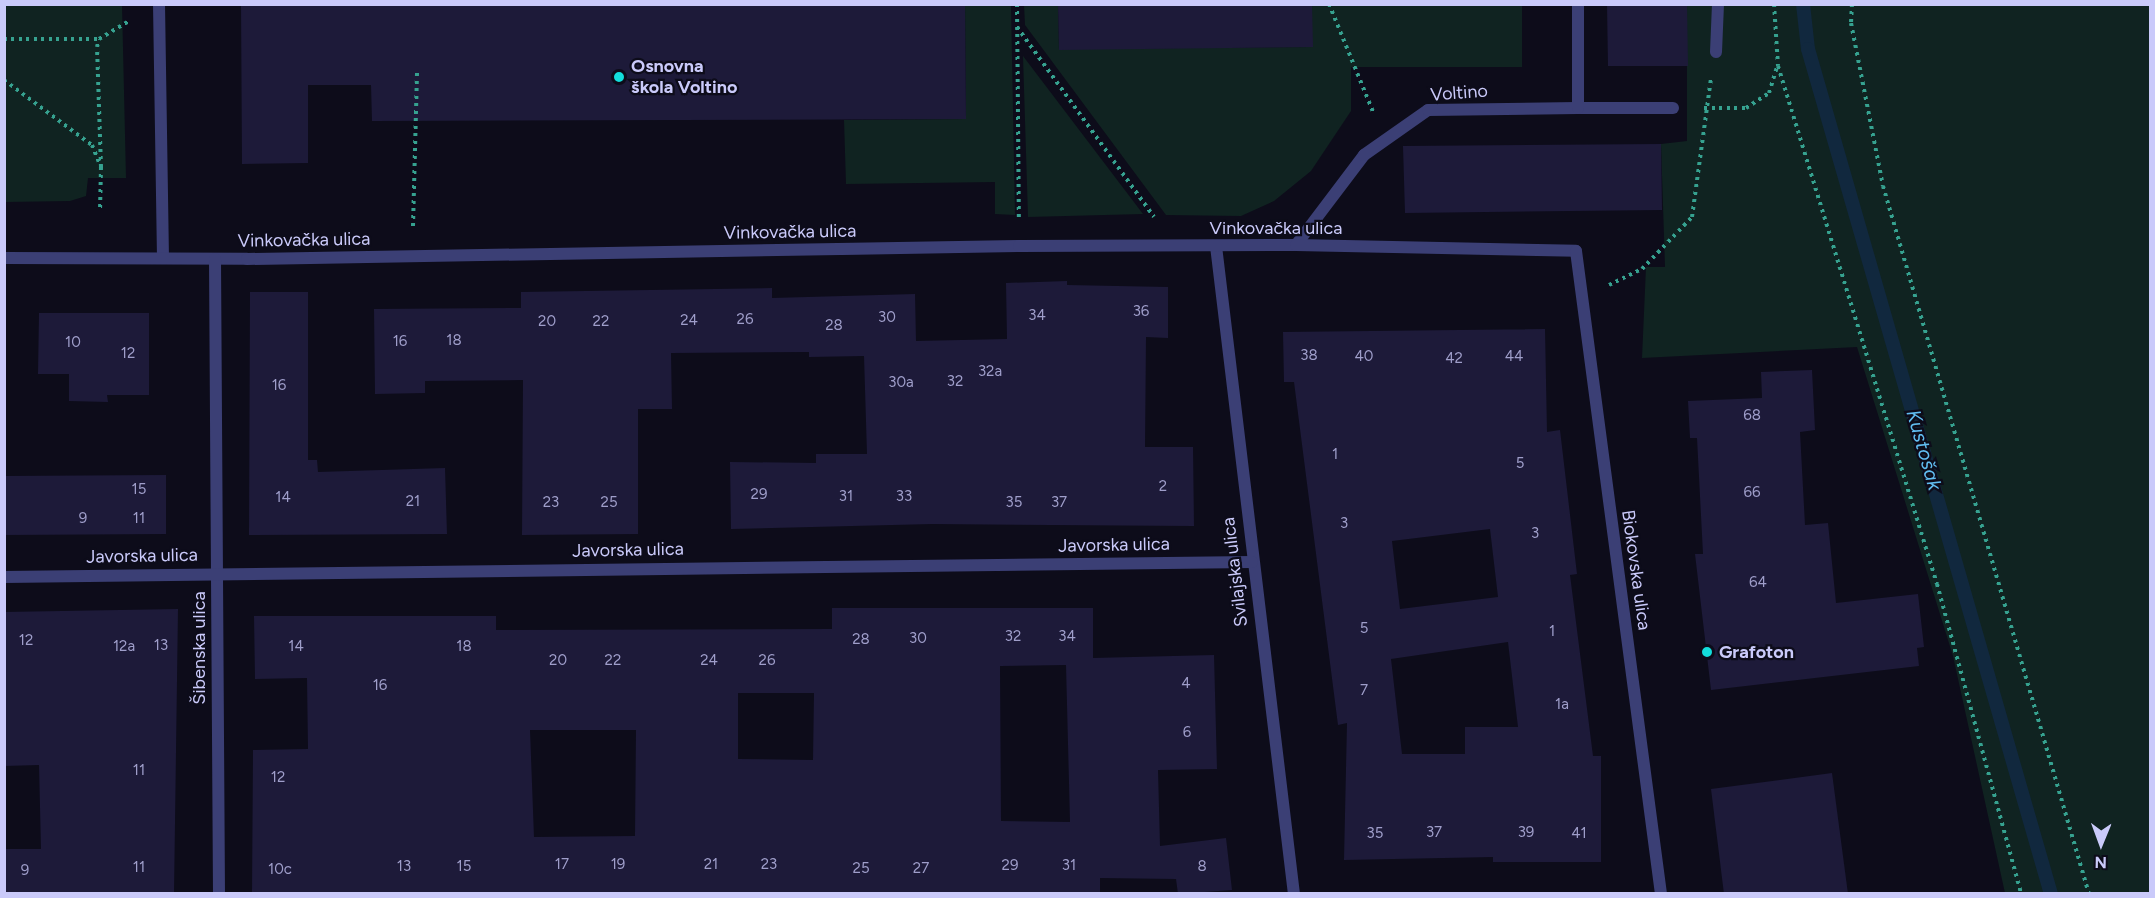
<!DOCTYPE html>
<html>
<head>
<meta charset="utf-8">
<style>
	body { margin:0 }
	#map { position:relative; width:2155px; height:898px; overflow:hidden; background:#0d0c1a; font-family:Figtree,sans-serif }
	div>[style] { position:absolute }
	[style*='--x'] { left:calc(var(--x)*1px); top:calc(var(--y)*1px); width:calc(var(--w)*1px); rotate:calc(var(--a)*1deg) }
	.green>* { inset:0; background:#102321 }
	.stream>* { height:14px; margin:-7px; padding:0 7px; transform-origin:7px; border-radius:7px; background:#11283e }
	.building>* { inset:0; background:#1d1a39 }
	.path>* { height:4px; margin-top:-2px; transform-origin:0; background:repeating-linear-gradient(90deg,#36a290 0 3px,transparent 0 7.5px) }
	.lane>* { height:12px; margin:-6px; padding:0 6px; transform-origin:6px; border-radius:6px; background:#3b3f75 }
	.street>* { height:12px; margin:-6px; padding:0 6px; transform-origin:6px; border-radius:6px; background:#3b3f75 }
	.dots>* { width:16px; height:16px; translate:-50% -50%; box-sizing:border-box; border:3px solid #0d0c1a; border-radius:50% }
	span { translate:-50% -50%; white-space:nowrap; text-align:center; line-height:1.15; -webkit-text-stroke:4.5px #0d0c1a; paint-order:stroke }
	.number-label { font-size:15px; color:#9f9eca }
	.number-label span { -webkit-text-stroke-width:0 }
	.poi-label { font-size:18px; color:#cacafa; font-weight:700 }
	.left { translate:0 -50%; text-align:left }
	.street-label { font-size:18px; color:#cacafa }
	.water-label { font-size:20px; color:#61bdf1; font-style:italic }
	.frame { position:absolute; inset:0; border:6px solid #cacafa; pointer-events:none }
	.north { position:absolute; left:2071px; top:814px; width:60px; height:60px; -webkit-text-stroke:4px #0d0c1a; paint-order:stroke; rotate:181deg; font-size:16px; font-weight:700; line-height:24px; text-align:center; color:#cacafa }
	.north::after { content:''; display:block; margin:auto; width:21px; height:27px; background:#cacafa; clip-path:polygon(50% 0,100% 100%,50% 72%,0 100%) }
</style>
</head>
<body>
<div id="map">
	<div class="green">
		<i style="clip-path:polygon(4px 5px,122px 5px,126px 178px,88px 178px,86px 196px,70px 201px,5px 202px)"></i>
		<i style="clip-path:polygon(965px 5px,1011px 5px,1015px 215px,995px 214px,995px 182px,846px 184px,844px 120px,966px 119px)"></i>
		<i style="clip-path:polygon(1024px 5px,1058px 5px,1059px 49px,1312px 47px,1312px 5px,1522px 5px,1522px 67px,1351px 67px,1351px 111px,1311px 171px,1274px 201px,1241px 216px,1166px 215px,1025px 25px)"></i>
		<i style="clip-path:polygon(1687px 5px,2150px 5px,2150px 893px,2005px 893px,1953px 656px,1857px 347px,1642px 358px,1646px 267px,1665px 267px,1661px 144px,1687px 141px)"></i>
		<i style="clip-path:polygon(1023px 56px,1143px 214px,1028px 217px)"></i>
	</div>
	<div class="stream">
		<i style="--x:1803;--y:4;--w:45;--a:83.7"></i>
		<i style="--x:1808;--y:49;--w:879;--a:73.96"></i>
	</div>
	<div class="building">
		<i style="clip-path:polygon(241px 4px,965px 4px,966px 119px,372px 121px,371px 85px,308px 85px,308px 163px,242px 164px)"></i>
		<i style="clip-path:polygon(1058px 4px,1312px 4px,1313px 47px,1059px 50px)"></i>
		<i style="clip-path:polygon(1607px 4px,1687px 4px,1688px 66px,1608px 66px)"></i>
		<i style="clip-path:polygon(1661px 144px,1662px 210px,1405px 213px,1403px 146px)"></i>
		<i style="clip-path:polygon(1067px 281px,1067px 285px,1168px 287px,1168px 338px,1146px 337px,1145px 447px,1193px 447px,1194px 526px,932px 524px,731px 529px,730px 462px,816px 463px,816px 454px,867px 454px,864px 356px,809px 357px,809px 352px,671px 353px,672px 409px,638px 409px,638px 534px,522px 535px,523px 380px,425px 381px,425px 393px,375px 394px,374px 309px,521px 308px,521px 292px,772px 288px,772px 298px,915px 294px,916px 341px,1007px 339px,1006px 283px)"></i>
		<i style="clip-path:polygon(250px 292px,308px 292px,308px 460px,317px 460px,318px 472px,445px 468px,447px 534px,249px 535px)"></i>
		<i style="clip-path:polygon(39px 313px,149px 313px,149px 395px,107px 395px,108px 402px,69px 401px,69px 374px,38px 374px)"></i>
		<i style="clip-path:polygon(evenodd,1545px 329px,1547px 432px,1560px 430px,1577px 574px,1570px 575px,1593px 756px,1601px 756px,1601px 862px,1493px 862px,1493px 857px,1344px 860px,1347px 723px,1338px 725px,1294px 382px,1284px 382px,1283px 332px,1545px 329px,1490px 529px,1498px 597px,1400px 609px,1392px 541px,1490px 529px,1545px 329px,1508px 642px,1518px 727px,1465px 727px,1465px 754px,1402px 754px,1391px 659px,1508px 642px)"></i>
		<i style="clip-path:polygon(1812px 370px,1815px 430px,1800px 432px,1805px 525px,1828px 523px,1836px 603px,1918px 594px,1924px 647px,1917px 648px,1919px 666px,1711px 690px,1695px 554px,1703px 554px,1697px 438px,1690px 438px,1688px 401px,1762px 398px,1761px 372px)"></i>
		<i style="clip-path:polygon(166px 475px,166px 534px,4px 535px,4px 476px)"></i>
		<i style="clip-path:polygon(evenodd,832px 608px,1093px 608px,1093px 658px,1214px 655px,1217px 769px,1158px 770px,1160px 846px,1226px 838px,1232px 890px,1178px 894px,1176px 879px,1100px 878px,1100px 894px,252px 894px,253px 750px,308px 749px,307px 678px,255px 679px,254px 616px,496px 616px,496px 630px,832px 629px,832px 608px,1066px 665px,1070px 822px,1001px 821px,1000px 666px,1066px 665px,832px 608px,738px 693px,814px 693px,813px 760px,738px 759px,738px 693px,832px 608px,530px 730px,636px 730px,635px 836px,534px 837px,530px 730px)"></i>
		<i style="clip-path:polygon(178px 609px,174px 894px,4px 894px,4px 849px,41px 849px,39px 765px,4px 766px,4px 612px)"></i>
		<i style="clip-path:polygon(1832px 773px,1848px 894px,1724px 894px,1711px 789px)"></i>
	</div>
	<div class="path">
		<i style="--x:1017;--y:4;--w:214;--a:89.5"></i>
		<i style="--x:1329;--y:4;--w:117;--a:67.8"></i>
		<i style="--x:1774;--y:4;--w:62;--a:86.3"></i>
		<i style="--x:1778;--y:66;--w:542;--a:72.94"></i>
		<i style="--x:1937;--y:584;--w:321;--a:74.8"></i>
		<i style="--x:1852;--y:4;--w:19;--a:93"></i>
		<i style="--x:1851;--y:23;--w:166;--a:78.9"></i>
		<i style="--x:1883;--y:186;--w:737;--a:73.78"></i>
		<i style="--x:1017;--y:27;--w:234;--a:54.2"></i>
		<i style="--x:4;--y:39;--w:95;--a:0"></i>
		<i style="--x:4;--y:80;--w:109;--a:36.5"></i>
		<i style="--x:92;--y:145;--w:24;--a:68"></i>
		<i style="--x:101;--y:167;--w:44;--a:91.3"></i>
		<i style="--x:1704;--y:108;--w:42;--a:0"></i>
		<i style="--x:1746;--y:108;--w:27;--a:-33"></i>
		<i style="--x:1769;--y:93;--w:28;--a:-73"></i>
		<i style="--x:101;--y:167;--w:120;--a:-91.9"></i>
		<i style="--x:97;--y:47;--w:8;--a:-76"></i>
		<i style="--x:99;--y:39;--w:35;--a:-31"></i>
		<i style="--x:413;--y:226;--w:153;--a:-88.5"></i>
		<i style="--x:1609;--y:285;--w:37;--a:-26"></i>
		<i style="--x:1642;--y:269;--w:72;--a:-46.1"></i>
		<i style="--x:1692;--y:217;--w:139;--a:-82.2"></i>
	</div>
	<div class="lane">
		<i style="--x:159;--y:4;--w:252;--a:89.1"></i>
		<i style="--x:1716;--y:52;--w:48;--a:-87.6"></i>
		<i style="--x:1578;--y:108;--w:95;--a:0"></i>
	</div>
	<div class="street">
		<i style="--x:1296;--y:245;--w:113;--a:-52.9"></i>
		<i style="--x:1364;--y:155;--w:78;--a:-35.1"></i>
		<i style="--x:1428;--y:110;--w:150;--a:-0.8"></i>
		<i style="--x:1578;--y:108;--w:104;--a:-90"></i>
		<i style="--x:1216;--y:246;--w:653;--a:83.14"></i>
		<i style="--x:4;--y:258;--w:243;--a:0.2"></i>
		<i style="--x:247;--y:259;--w:772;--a:-0.96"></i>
		<i style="--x:1019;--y:246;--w:277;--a:-0.2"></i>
		<i style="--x:1296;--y:245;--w:280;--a:1.2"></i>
		<i style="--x:1576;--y:251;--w:649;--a:82.47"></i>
		<i style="--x:215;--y:259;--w:635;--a:89.64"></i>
		<i style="--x:4;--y:577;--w:1248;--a:-0.69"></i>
	</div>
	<div class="dots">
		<i style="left:619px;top:77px;background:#13dddc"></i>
		<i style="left:1707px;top:652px;background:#13dddc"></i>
	</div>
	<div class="number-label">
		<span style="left:1141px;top:312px">36</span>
		<span style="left:1037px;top:316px">34</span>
		<span style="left:887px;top:318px">30</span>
		<span style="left:745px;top:320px">26</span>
		<span style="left:689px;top:321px">24</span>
		<span style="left:547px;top:322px">20</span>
		<span style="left:601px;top:322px">22</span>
		<span style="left:834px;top:326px">28</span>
		<span style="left:454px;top:341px">18</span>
		<span style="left:400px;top:342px">16</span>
		<span style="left:73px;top:343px">10</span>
		<span style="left:128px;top:354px">12</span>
		<span style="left:1309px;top:356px">38</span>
		<span style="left:1364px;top:357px">40</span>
		<span style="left:1514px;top:357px">44</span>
		<span style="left:1454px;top:359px">42</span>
		<span style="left:990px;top:372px">32a</span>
		<span style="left:955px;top:382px">32</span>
		<span style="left:901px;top:383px">30a</span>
		<span style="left:279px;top:386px">16</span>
		<span style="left:1752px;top:416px">68</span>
		<span style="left:1335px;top:455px">1</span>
		<span style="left:1520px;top:464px">5</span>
		<span style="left:1163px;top:487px">2</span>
		<span style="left:139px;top:490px">15</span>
		<span style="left:1752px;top:493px">66</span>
		<span style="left:759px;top:495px">29</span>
		<span style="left:846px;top:497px">31</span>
		<span style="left:904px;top:497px">33</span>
		<span style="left:283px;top:498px">14</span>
		<span style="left:413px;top:502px">21</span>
		<span style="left:551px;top:503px">23</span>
		<span style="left:609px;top:503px">25</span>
		<span style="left:1014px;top:503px">35</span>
		<span style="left:1059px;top:503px">37</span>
		<span style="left:83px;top:519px">9</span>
		<span style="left:139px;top:519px">11</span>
		<span style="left:1344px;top:524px">3</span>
		<span style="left:1535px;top:534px">3</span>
		<span style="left:1758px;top:583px">64</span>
		<span style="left:1364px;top:629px">5</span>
		<span style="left:1552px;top:632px">1</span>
		<span style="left:1013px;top:637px">32</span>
		<span style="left:1067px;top:637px">34</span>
		<span style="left:918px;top:639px">30</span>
		<span style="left:861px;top:640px">28</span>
		<span style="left:26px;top:641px">12</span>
		<span style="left:161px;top:646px">13</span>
		<span style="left:124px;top:647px">12a</span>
		<span style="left:296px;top:647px">14</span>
		<span style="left:464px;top:647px">18</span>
		<span style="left:558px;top:661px">20</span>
		<span style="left:613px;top:661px">22</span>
		<span style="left:709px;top:661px">24</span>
		<span style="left:767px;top:661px">26</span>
		<span style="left:1186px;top:684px">4</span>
		<span style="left:380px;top:686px">16</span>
		<span style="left:1364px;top:691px">7</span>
		<span style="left:1562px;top:705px">1a</span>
		<span style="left:1187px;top:733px">6</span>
		<span style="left:139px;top:771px">11</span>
		<span style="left:278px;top:778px">12</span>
		<span style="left:1434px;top:833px">37</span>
		<span style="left:1526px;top:833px">39</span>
		<span style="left:1375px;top:834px">35</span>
		<span style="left:1579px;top:834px">41</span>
		<span style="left:562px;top:865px">17</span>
		<span style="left:618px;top:865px">19</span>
		<span style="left:711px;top:865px">21</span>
		<span style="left:769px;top:865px">23</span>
		<span style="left:1010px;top:866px">29</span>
		<span style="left:1069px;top:866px">31</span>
		<span style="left:404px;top:867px">13</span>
		<span style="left:464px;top:867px">15</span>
		<span style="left:1202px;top:867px">8</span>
		<span style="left:139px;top:868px">11</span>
		<span style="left:861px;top:869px">25</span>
		<span style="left:921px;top:869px">27</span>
		<span style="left:280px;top:870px">10c</span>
		<span style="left:25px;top:871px">9</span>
	</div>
	<div class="poi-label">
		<span class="left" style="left:631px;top:77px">Osnovna<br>škola Voltino</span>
		<span class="left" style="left:1719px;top:652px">Grafoton</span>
	</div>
	<div class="street-label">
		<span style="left:1459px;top:93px;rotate:-4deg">Voltino</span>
		<span style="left:1276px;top:228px">Vinkovačka ulica</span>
		<span style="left:790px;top:232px;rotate:-1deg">Vinkovačka ulica</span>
		<span style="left:304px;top:240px;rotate:-1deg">Vinkovačka ulica</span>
		<span style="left:1114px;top:545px;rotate:-1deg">Javorska ulica</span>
		<span style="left:628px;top:550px;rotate:-1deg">Javorska ulica</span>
		<span style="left:142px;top:556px;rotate:-1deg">Javorska ulica</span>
		<span style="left:1636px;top:570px;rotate:82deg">Biokovska ulica</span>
		<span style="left:1235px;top:572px;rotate:-97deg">Svilajska ulica</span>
		<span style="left:199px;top:648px;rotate:-90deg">Šibenska ulica</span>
	</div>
	<div class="water-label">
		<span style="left:1924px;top:450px;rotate:74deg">Kustošak</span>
	</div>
	<div class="frame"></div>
	<div class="north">N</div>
</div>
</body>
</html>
